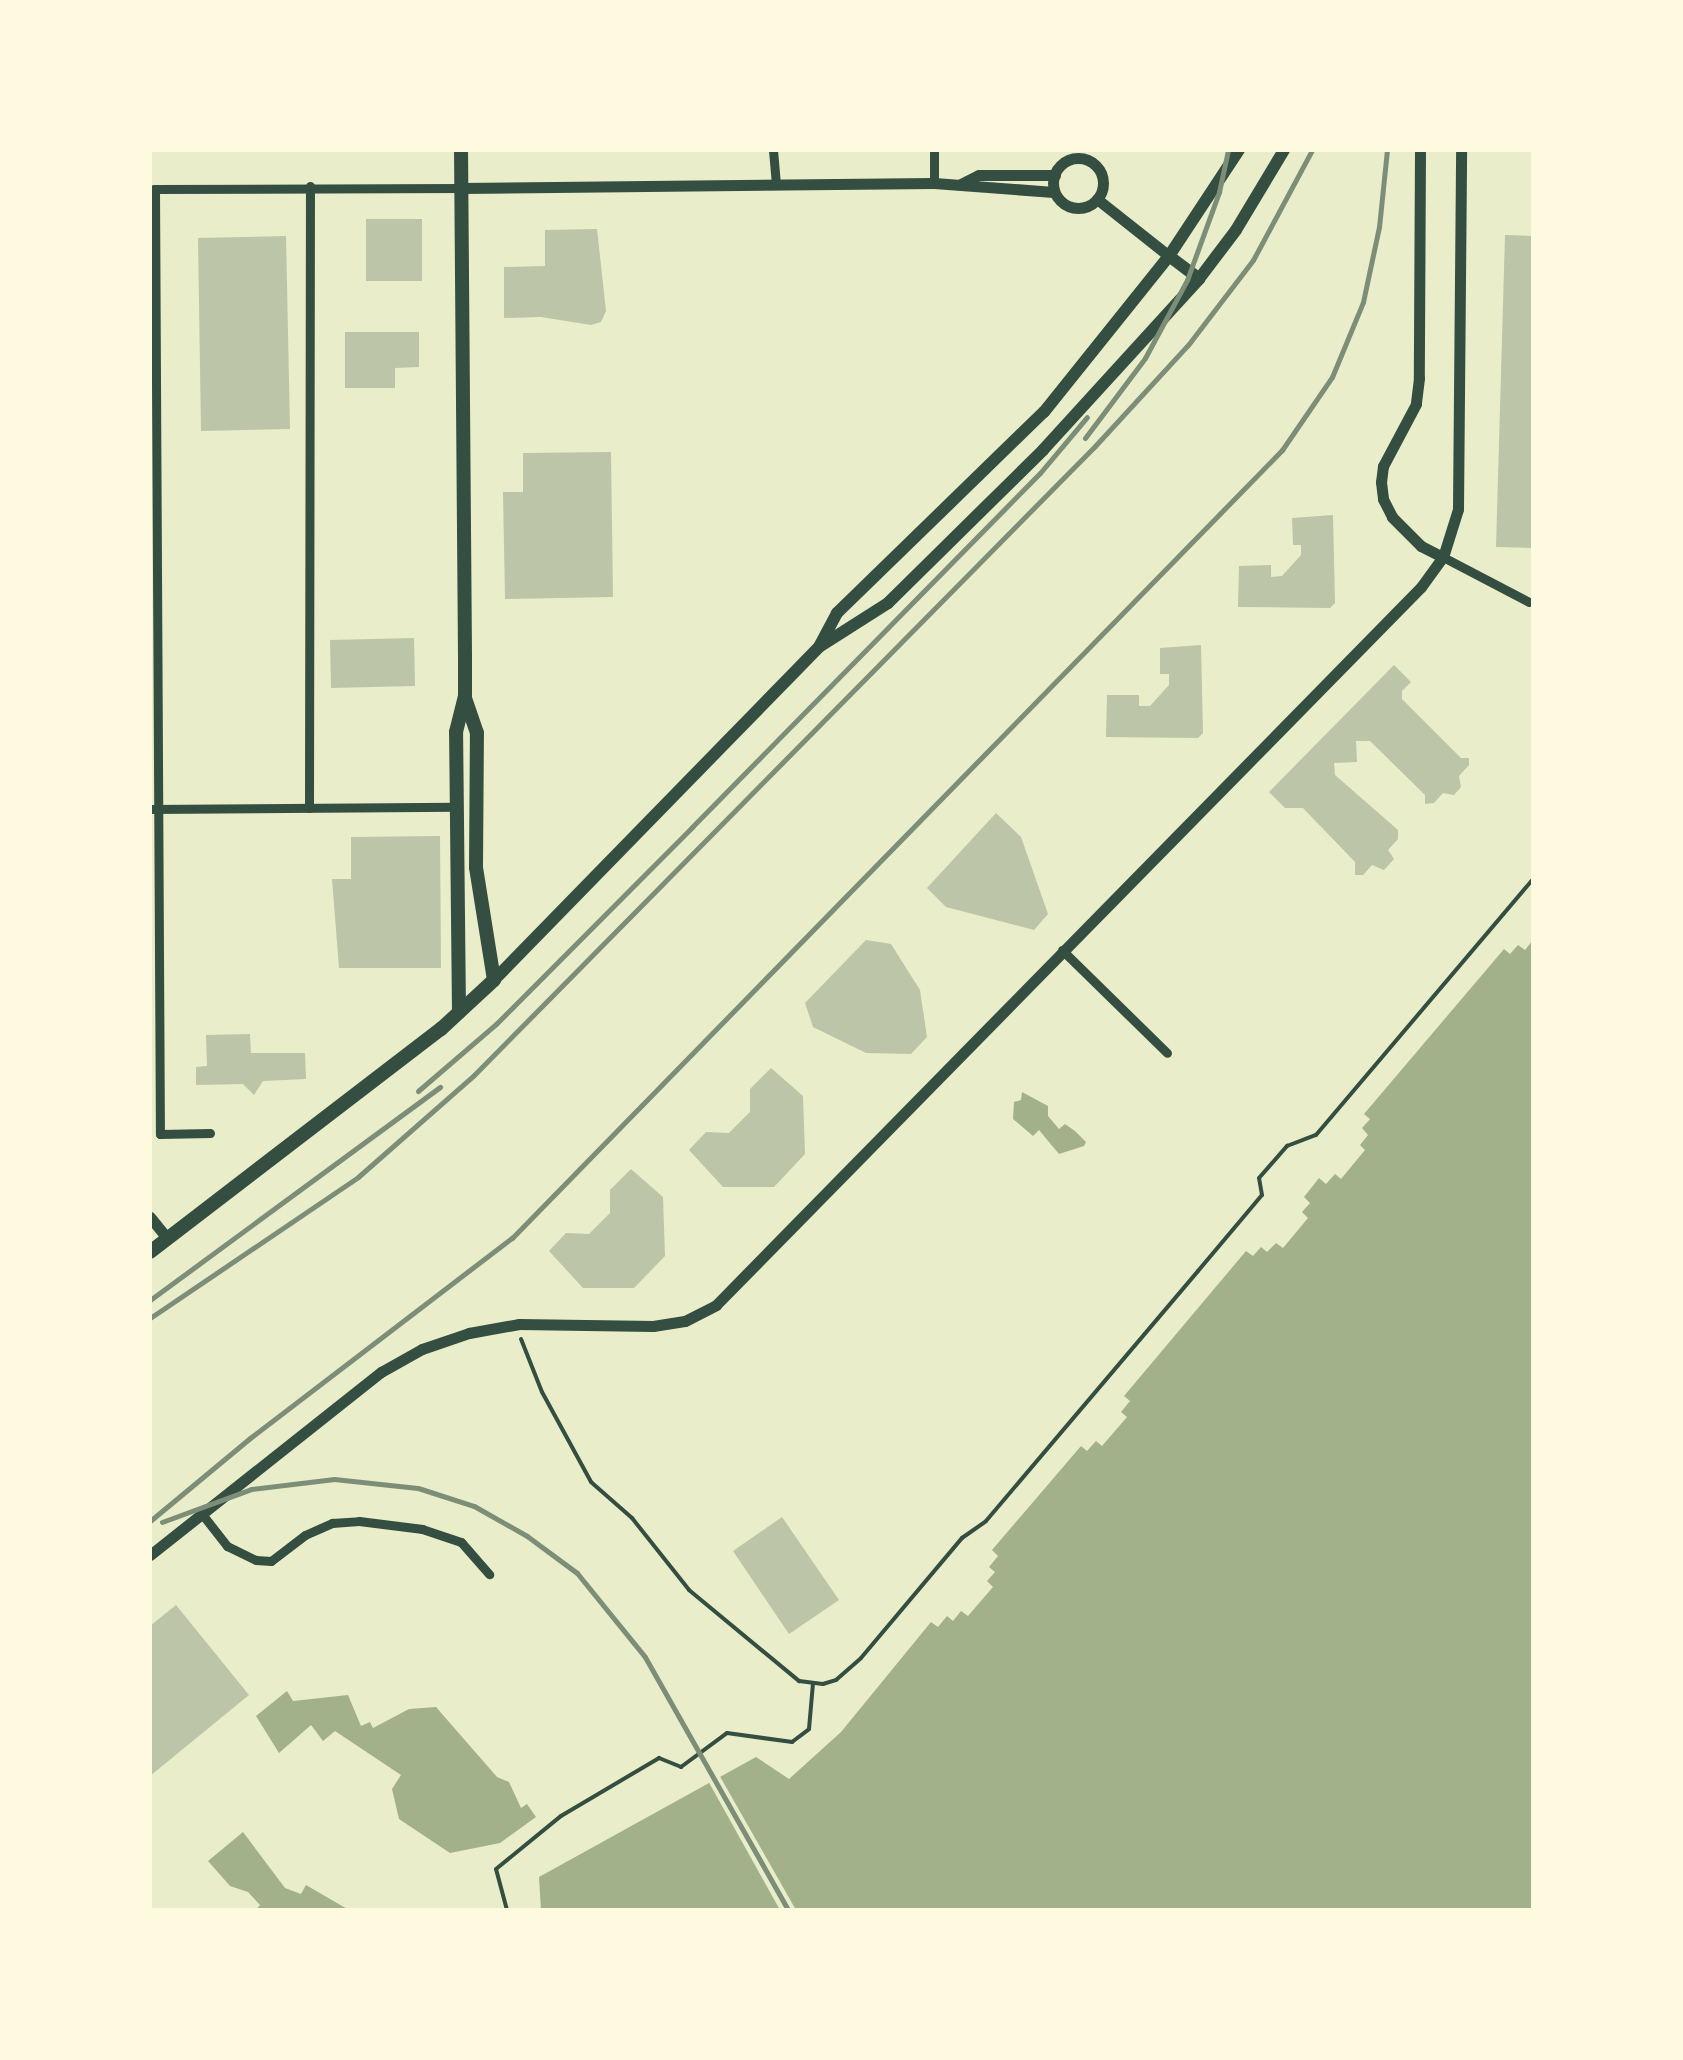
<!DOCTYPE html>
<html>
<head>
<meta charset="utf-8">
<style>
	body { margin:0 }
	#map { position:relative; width:1683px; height:2060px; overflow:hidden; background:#e9edc9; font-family:Barlow,sans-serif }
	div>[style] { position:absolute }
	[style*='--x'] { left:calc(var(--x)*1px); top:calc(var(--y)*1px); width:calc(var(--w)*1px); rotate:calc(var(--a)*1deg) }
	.water>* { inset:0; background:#a3b18a }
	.pier>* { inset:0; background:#e9edc9 }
	.building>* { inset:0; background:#bcc5a7 }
	.path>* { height:4px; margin:-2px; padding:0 2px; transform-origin:2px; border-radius:2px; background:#344e41 }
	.minor>* { height:9px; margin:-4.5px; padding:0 4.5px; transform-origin:4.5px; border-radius:4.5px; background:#344e41 }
	.tertiary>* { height:11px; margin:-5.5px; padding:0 5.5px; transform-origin:5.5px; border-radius:5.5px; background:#344e41 }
	.tertiary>.ring { margin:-5.5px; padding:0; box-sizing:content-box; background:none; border:11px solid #344e41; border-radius:50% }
	.secondary>* { height:12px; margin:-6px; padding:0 6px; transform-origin:6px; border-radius:6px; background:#344e41 }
	.primary>* { height:14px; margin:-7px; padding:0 7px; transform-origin:7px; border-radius:7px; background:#344e41 }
	.rail>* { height:5px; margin:-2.5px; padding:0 2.5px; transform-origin:2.5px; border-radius:2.5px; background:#7c8e77 }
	span { translate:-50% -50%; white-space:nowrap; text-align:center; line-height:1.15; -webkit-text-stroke:8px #fefae0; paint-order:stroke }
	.frame { position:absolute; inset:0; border:152px solid #fefae0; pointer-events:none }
</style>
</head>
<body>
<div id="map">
	<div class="water">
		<i style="clip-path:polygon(1533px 940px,1533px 1910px,541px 1910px,539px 1877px,756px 1757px,789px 1779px,841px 1732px,931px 1622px,938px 1627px,947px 1616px,953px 1621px,961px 1611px,968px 1616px,993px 1587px,987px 1581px,995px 1572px,989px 1567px,998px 1556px,992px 1550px,1081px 1446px,1087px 1451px,1096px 1441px,1102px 1446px,1127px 1417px,1121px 1412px,1130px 1401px,1124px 1396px,1246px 1251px,1253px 1256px,1261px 1247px,1267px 1252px,1276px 1243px,1283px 1248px,1308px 1218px,1302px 1212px,1310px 1203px,1304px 1197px,1319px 1178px,1326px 1184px,1335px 1174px,1341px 1179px,1365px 1150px,1360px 1145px,1368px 1135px,1362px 1128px,1370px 1119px,1364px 1114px,1504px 949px,1510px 954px,1518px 945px,1525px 950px)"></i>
		<i style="clip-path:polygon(1022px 1092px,1048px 1106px,1048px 1116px,1059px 1129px,1065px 1124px,1075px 1131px,1086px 1142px,1084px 1146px,1059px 1154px,1039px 1130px,1033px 1136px,1013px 1119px,1014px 1102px,1021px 1100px)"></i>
		<i style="clip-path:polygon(287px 1691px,293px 1701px,348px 1695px,361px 1726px,370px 1722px,373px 1728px,409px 1709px,436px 1707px,497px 1777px,509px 1782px,521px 1808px,527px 1804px,536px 1817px,500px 1843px,450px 1853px,399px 1819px,392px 1789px,401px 1775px,335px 1731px,323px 1741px,311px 1725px,279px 1753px,256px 1716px)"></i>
		<i style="clip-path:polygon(243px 1832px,285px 1888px,301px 1894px,306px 1885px,349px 1910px,256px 1910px,260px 1905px,248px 1892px,230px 1886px,208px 1861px)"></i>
	</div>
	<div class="pier">
		<i style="clip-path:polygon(718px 1773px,796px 1910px,780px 1910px,707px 1779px)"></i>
	</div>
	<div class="building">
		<i style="clip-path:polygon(366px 219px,422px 219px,422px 281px,366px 281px)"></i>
		<i style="clip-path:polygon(597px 229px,606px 311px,601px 322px,591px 325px,541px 317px,504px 318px,504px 267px,545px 266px,545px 230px)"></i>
		<i style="clip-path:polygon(1505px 235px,1533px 236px,1533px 548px,1496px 547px)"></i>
		<i style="clip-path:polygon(286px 236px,290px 429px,201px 431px,198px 238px)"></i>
		<i style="clip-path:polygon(345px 332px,419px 332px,419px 367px,395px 368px,395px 388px,345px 388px)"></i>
		<i style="clip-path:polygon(611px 452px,613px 597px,505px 599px,503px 492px,523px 492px,523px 453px)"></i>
		<i style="clip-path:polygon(1333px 515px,1335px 603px,1330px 608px,1238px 607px,1239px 566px,1271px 565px,1271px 577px,1282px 576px,1301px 555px,1301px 545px,1293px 545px,1292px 518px)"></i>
		<i style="clip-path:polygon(414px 638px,415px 686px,331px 688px,330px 640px)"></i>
		<i style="clip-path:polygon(1201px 645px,1203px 733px,1198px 738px,1106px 737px,1107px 695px,1139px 695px,1139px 706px,1150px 706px,1169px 685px,1169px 674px,1160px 674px,1160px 648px)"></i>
		<i style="clip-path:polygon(1394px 665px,1411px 682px,1402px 691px,1402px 699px,1461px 758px,1469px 758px,1469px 765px,1459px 776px,1461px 787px,1454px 795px,1443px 793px,1434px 803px,1425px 804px,1425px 795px,1370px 741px,1356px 741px,1357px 762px,1334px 763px,1335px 775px,1398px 830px,1398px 839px,1388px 850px,1394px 859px,1384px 870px,1372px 865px,1363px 875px,1355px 875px,1355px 862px,1303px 808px,1285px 808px,1269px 792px)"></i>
		<i style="clip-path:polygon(996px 813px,1021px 837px,1048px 914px,1034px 930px,946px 907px,927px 888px)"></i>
		<i style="clip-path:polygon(440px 836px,441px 968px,339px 968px,332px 879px,351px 879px,351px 837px)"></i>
		<i style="clip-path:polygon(866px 940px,891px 944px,920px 990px,927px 1037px,911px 1054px,866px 1053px,813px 1027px,805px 1003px)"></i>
		<i style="clip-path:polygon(250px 1034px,251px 1053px,305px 1053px,306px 1079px,263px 1081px,254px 1095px,243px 1084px,196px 1085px,196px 1067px,207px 1066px,206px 1035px)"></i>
		<i style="clip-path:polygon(771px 1068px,803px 1096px,805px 1154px,774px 1187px,723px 1187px,689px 1150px,706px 1132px,729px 1133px,750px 1112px,750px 1089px)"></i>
		<i style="clip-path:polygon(631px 1169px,663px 1197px,665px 1256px,634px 1288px,583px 1288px,549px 1251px,566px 1233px,589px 1234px,610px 1213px,610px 1190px)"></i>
		<i style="clip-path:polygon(782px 1517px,839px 1600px,789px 1634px,733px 1551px)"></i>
		<i style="clip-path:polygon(176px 1605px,249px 1695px,150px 1776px,150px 1626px)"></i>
	</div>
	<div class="path">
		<i style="--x:521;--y:1339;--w:57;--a:68.4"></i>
		<i style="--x:542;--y:1392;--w:102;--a:61.4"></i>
		<i style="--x:591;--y:1482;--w:55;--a:41.3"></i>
		<i style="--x:632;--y:1518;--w:92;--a:51.6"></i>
		<i style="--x:689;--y:1590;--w:143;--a:39.6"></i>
		<i style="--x:799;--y:1681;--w:24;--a:7"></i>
		<i style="--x:823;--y:1684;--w:14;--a:-17"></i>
		<i style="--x:836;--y:1680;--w:33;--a:-41"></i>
		<i style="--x:861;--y:1658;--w:157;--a:-49.9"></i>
		<i style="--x:962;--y:1538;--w:29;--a:-35"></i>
		<i style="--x:986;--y:1521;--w:328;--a:-49.7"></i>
		<i style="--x:1198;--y:1271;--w:99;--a:-49.9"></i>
		<i style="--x:1262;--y:1195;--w:17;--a:-100"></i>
		<i style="--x:1259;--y:1178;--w:43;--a:-48.8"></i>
		<i style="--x:1287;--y:1146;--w:31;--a:-21"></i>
		<i style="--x:1316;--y:1135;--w:336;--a:-49.7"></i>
		<i style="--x:507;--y:1910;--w:42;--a:-105"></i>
		<i style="--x:496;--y:1869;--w:84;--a:-39.2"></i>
		<i style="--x:561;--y:1816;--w:114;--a:-30.6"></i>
		<i style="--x:659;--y:1758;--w:24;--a:22"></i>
		<i style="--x:681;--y:1767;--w:57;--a:-36.5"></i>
		<i style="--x:727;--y:1733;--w:66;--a:7.9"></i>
		<i style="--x:792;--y:1742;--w:21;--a:-37"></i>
		<i style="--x:809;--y:1729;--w:46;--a:-85"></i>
	</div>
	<div class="minor">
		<i style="--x:773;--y:150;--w:35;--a:85"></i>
		<i style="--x:934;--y:183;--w:33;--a:-90"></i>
		<i style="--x:154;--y:189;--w:307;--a:-0.2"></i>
		<i style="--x:155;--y:189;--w:945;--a:89.7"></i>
		<i style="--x:160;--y:1134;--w:50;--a:-1.1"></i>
		<i style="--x:1443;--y:557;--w:97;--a:27.6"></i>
		<i style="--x:309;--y:808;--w:622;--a:-89.91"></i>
		<i style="--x:150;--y:809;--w:306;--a:-0.4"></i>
		<i style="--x:1062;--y:950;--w:147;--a:44.4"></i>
		<i style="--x:202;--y:1514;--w:41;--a:52"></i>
		<i style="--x:227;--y:1546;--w:32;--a:26"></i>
		<i style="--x:256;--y:1560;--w:15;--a:4"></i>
		<i style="--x:271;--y:1561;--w:43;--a:-37.4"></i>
		<i style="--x:305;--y:1535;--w:30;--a:-24"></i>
		<i style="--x:332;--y:1523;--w:27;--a:-4"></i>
		<i style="--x:359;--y:1521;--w:64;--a:7.2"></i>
		<i style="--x:422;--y:1529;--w:41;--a:18.4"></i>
		<i style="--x:461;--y:1542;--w:43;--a:48.8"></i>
	</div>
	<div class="tertiary">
		<i style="--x:1420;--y:150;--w:228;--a:90.3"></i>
		<i style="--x:1419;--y:378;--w:26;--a:97"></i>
		<i style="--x:1416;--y:404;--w:70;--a:118"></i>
		<i style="--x:1383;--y:466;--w:16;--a:97"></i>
		<i style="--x:1381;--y:482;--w:17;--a:83"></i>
		<i style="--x:1383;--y:499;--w:20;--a:63"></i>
		<i style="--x:1392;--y:517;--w:41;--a:45"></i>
		<i style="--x:1421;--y:546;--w:25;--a:27"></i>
		<i class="ring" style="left:1053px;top:158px;width:39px;height:39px"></i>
		<i style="--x:961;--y:184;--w:20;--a:-27"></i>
		<i style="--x:979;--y:175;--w:76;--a:0"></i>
		<i style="--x:461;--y:188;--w:473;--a:-0.6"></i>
		<i style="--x:934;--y:183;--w:120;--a:4.3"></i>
		<i style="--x:1097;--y:199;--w:92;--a:38.4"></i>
		<i style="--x:150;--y:1217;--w:28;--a:51"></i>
		<i style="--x:150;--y:1555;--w:295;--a:-38.4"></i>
		<i style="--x:381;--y:1372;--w:47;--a:-29.3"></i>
		<i style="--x:422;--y:1349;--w:50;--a:-18.8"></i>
		<i style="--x:469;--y:1333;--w:51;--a:-10.2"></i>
		<i style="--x:519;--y:1324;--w:134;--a:0.9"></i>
		<i style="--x:653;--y:1326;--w:32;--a:-9"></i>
		<i style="--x:685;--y:1321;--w:35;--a:-27"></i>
		<i style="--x:716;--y:1305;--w:1006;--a:-45.52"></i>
		<i style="--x:1421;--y:587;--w:37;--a:-54"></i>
		<i style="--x:1443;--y:557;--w:50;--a:-72.6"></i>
		<i style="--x:1458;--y:509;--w:359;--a:-89.5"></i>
	</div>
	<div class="secondary">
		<i style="--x:1169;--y:256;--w:38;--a:37"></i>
		<i style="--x:820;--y:645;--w:36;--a:-62"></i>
		<i style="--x:837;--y:613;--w:289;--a:-44.2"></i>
		<i style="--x:1044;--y:412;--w:200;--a:-51.3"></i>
		<i style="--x:1169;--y:256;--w:127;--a:-56.6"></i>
		<i style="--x:494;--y:980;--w:465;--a:-45.7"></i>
		<i style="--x:819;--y:647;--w:82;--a:-32.5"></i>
		<i style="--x:888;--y:603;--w:218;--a:-44.6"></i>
		<i style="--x:1043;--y:450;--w:231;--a:-47.6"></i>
		<i style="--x:1199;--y:279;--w:61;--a:-52.9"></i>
		<i style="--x:1236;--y:230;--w:93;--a:-59"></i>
	</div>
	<div class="primary">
		<i style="--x:459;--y:1012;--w:280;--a:-90.6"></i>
		<i style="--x:456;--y:732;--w:36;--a:-76"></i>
		<i style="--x:465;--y:697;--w:41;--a:-90"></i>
		<i style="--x:465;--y:656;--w:506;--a:-90.45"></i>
		<i style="--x:150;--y:1252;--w:367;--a:-37.5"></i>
		<i style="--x:441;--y:1029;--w:72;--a:-42.8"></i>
		<i style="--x:494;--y:980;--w:114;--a:-99.1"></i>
		<i style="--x:476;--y:867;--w:134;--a:-89.6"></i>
		<i style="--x:477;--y:733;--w:37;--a:-109"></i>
	</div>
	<div class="rail">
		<i style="--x:1085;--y:438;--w:100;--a:-53.1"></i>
		<i style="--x:1145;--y:358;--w:89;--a:-61.7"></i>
		<i style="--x:1187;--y:280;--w:94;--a:-70"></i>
		<i style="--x:1219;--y:192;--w:43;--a:-77.9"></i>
		<i style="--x:418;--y:1091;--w:103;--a:-40.7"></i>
		<i style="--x:496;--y:1024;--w:278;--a:-45.1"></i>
		<i style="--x:692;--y:827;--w:496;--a:-45.5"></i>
		<i style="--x:1040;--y:473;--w:73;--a:-50"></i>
		<i style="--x:150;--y:1300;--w:360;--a:-36.3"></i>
		<i style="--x:150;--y:1318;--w:251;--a:-34.1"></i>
		<i style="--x:358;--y:1177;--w:154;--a:-41.3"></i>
		<i style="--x:474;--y:1075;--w:884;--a:-45.37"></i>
		<i style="--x:1095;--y:446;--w:137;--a:-47.4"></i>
		<i style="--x:1188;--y:345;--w:107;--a:-52.6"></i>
		<i style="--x:1253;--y:260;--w:125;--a:-61.8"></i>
		<i style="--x:150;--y:1521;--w:130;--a:-39.7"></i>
		<i style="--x:250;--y:1438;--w:330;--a:-37.4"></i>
		<i style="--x:512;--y:1238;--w:1102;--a:-45.66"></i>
		<i style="--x:1282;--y:450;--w:88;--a:-55.6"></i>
		<i style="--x:1332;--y:377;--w:81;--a:-67.5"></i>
		<i style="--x:1363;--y:302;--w:77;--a:-78"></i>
		<i style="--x:1379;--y:227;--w:77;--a:-84.1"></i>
		<i style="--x:162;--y:1522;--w:95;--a:-20.3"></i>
		<i style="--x:251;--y:1489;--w:84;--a:-6.9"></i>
		<i style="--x:334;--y:1479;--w:84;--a:6.1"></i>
		<i style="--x:418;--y:1488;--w:59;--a:17.8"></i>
		<i style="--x:474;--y:1506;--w:61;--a:29.5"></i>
		<i style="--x:527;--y:1536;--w:62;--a:36.5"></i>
		<i style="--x:577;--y:1573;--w:108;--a:51"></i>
		<i style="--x:645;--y:1657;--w:291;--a:60.5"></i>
	</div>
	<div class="frame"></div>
</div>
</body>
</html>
